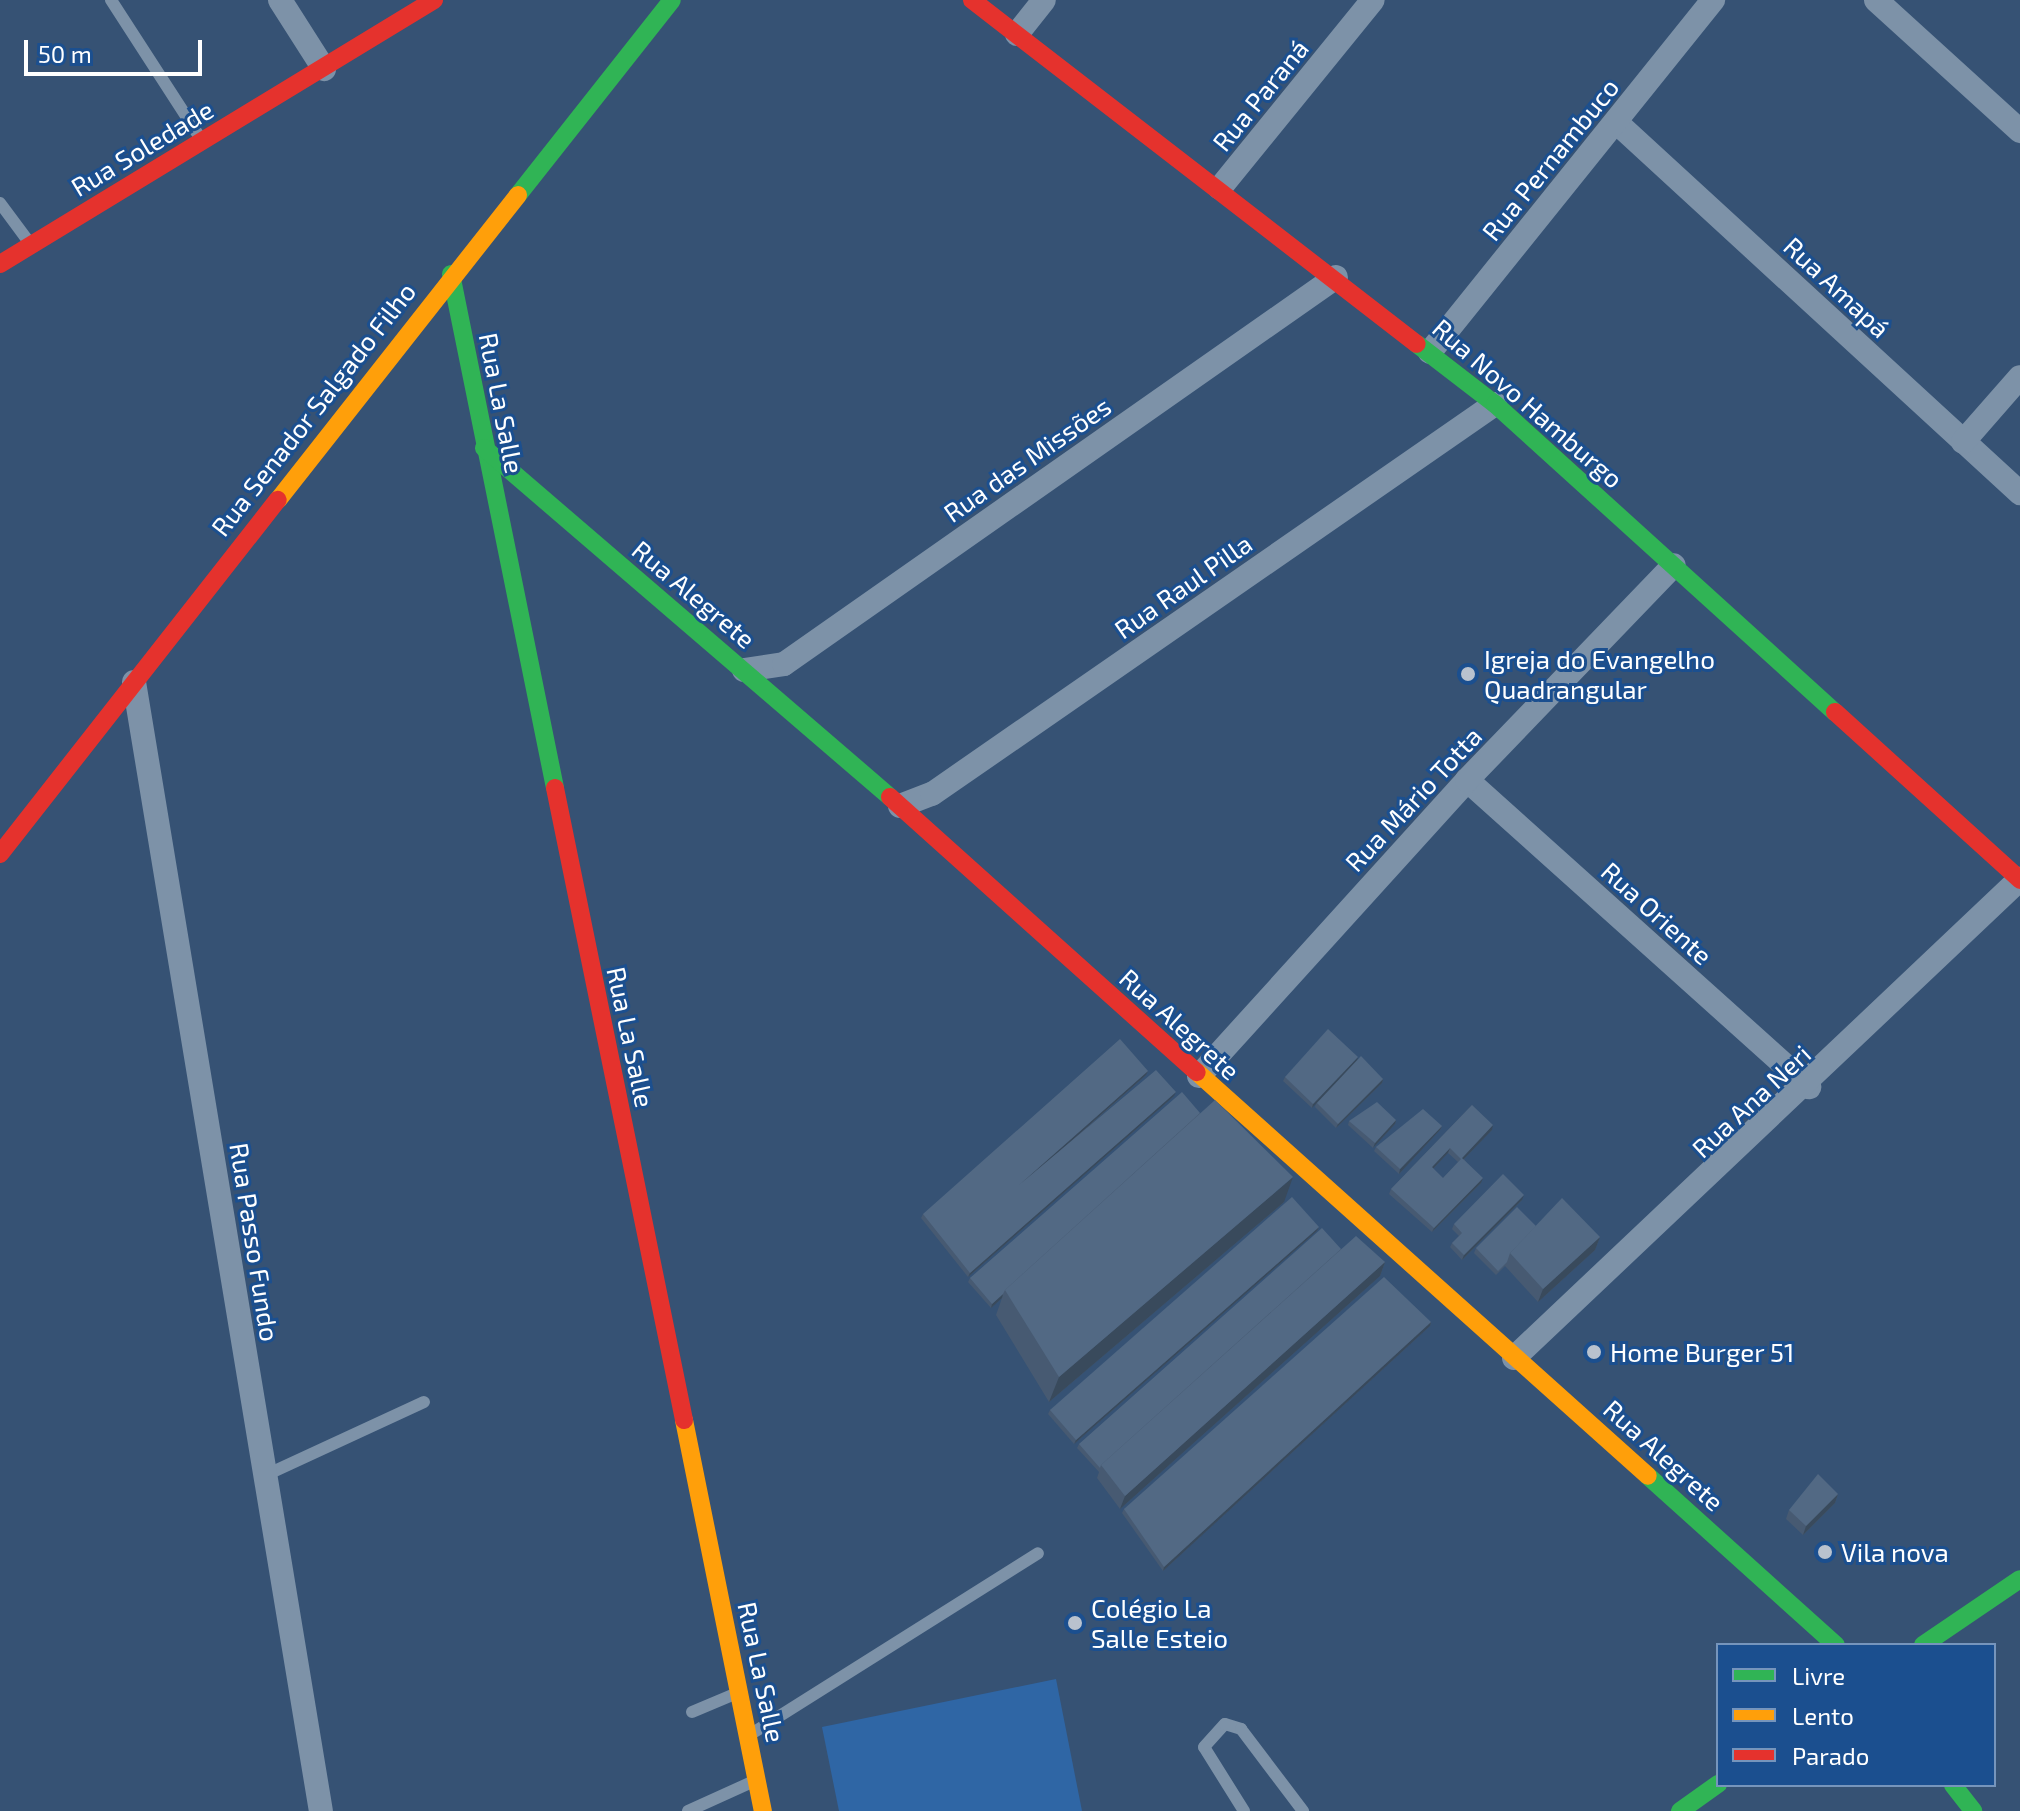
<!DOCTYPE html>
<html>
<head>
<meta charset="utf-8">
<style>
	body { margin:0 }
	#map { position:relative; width:2020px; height:1811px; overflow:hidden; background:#365274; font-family:"Exo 2",sans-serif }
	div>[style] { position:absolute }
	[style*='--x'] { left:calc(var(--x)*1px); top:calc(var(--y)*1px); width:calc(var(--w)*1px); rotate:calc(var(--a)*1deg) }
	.green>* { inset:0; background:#2f66a5 }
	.lane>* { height:12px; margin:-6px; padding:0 6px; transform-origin:6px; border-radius:6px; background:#7d92a8 }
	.street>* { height:24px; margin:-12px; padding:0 12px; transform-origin:12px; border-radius:12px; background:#7d92a8 }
	.fast>* { height:18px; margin:-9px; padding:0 9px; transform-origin:9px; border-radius:9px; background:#30b455 }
	.slow>* { height:18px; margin:-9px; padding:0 9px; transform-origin:9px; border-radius:9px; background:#ff9f0a }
	.jam>* { height:18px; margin:-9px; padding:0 9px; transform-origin:9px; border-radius:9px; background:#e5322d }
	.wall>* { inset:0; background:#475a72 }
	.shaded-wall>* { inset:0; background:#394a5c }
	.building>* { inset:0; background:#526984 }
	.dots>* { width:22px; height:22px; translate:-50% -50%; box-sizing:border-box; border:4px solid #1b4f8f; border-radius:50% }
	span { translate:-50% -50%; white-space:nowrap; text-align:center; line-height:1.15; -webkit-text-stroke:6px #1b4f8f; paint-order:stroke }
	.street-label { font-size:26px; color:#fff }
	.poi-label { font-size:26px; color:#fff }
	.left { translate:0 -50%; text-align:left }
	.legend { position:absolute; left:1716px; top:1643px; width:280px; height:144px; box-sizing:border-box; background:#1b4f8f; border:2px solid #7695bc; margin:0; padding:10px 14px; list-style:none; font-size:24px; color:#fff }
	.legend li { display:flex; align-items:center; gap:16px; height:40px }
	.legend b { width:40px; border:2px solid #7695bc }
	.scale { position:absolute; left:24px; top:40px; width:178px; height:36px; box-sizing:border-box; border:4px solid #fff; border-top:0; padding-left:10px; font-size:24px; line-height:28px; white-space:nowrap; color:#fff; -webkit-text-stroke:6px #1b4f8f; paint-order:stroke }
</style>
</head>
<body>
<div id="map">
	<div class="green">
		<i style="clip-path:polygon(1056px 1679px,1082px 1811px,839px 1811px,822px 1727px)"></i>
	</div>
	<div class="lane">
		<i style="--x:111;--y:0;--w:166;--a:57.1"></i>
		<i style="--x:0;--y:203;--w:49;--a:53.4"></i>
		<i style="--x:266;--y:1475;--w:174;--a:-24.8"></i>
		<i style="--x:692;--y:1712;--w:49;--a:-22.9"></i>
		<i style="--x:751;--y:1734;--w:339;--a:-32.2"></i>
		<i style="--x:688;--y:1811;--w:72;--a:-24.4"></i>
		<i style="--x:1244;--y:1811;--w:75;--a:-122"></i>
		<i style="--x:1204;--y:1747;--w:31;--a:-48"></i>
		<i style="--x:1225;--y:1724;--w:17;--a:17"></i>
		<i style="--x:1241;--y:1729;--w:103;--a:52.9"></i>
	</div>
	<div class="street">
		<i style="--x:280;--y:0;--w:82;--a:57.5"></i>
		<i style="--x:1876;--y:0;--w:195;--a:42.3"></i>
		<i style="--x:1017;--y:34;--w:43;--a:-51.5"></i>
		<i style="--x:1616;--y:122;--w:549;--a:42.56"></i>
		<i style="--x:1220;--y:188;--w:242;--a:-50.9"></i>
		<i style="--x:1430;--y:352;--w:452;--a:-51.2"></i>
		<i style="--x:1963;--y:442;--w:86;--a:-48.8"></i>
		<i style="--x:744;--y:670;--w:40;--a:-8.5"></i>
		<i style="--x:784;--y:664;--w:674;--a:-35.03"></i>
		<i style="--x:134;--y:682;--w:1144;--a:80.6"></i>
		<i style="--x:1467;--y:780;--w:460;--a:41.9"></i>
		<i style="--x:900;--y:806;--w:34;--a:-21"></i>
		<i style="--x:932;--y:794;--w:685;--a:-34.71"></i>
		<i style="--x:1199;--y:1076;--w:399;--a:-47.8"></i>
		<i style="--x:1467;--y:780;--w:298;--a:-46.1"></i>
		<i style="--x:1514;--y:1358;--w:697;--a:-43.43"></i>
	</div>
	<div class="fast">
		<i style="--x:518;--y:195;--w:248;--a:-51.7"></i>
		<i style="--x:451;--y:274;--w:524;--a:78.56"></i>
		<i style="--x:1417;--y:344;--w:98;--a:37.6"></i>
		<i style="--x:1495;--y:404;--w:459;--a:42.2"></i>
		<i style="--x:484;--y:448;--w:535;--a:40.68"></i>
		<i style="--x:1648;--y:1476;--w:253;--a:42"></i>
		<i style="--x:1923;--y:1645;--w:117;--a:-34.2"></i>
		<i style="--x:1953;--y:1785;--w:33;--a:52"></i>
		<i style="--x:1680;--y:1811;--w:47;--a:-35.4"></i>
	</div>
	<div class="slow">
		<i style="--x:278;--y:500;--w:388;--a:-51.8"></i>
		<i style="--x:1197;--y:1072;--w:605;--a:41.85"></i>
		<i style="--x:684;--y:1420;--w:399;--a:78.6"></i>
	</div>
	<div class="jam">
		<i style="--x:972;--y:0;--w:562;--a:37.71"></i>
		<i style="--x:0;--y:264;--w:508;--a:-31.31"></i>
		<i style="--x:1835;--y:712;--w:250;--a:42.2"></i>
		<i style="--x:555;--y:788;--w:645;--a:78.46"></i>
		<i style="--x:890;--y:797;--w:412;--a:41.9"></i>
		<i style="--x:0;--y:854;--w:450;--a:-51.9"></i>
	</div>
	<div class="wall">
		<i style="clip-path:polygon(1357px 1061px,1383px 1079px,1382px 1083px,1336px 1128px,1315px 1107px,1316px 1103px,1312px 1108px,1283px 1081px,1285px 1077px)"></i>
		<i style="clip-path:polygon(1148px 1071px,1146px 1075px,1087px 1128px,1174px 1096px,968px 1277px,921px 1218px,923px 1214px)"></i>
		<i style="clip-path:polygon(evenodd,1472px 1105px,1492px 1130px,1464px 1159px,1481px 1183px,1432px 1232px,1389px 1194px,1391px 1189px,1472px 1105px,1448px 1153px,1458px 1162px,1443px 1178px,1433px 1169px,1448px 1153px)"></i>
		<i style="clip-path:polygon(1200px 1113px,1284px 1202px,1049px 1402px,996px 1315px,1002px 1298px,991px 1308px,968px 1282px,970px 1278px)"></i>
		<i style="clip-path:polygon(1396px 1120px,1395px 1124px,1373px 1148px,1348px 1125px,1349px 1121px)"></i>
		<i style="clip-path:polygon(1442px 1126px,1440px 1130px,1399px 1174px,1374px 1151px,1376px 1147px)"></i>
		<i style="clip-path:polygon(1522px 1200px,1462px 1260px,1450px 1247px,1452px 1243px,1459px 1236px,1452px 1229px,1454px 1224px)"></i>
		<i style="clip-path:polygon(1536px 1226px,1600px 1237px,1595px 1250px,1538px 1302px,1505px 1266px,1496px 1275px,1474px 1253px,1476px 1248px)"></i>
		<i style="clip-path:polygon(1319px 1227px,1317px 1231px,1074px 1444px,1048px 1414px,1050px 1410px)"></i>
		<i style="clip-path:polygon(1341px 1249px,1385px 1262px,1380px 1276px,1120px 1509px,1097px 1478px,1099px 1472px,1077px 1448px,1079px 1444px)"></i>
		<i style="clip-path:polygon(1431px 1322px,1430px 1326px,1163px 1571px,1122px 1513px,1124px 1509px)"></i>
		<i style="clip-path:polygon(1838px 1494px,1835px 1503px,1803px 1535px,1786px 1519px,1789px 1510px)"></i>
	</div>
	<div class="shaded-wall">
		<i style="clip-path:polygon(1358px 1057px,1357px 1061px,1312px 1108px,1313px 1104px)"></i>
		<i style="clip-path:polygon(1148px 1071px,1146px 1075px,1017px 1189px,1019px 1185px)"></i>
		<i style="clip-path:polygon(1383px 1079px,1382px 1083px,1336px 1128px,1338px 1124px)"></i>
		<i style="clip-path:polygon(1176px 1092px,1174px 1096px,968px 1277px,970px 1273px)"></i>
		<i style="clip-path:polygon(1396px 1120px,1395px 1124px,1373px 1148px,1375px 1143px)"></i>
		<i style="clip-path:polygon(1493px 1125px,1492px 1130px,1461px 1162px,1462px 1158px)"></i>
		<i style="clip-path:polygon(1442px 1126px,1440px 1130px,1399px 1174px,1400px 1169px)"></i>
		<i style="clip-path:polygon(1450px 1148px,1448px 1153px,1430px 1172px,1432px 1167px)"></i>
		<i style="clip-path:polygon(1293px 1177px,1284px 1202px,1049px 1402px,1059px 1377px)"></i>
		<i style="clip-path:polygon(1483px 1178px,1481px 1183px,1432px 1232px,1434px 1228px)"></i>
		<i style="clip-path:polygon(1524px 1195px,1522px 1200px,1462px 1260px,1464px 1255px)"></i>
		<i style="clip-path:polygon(1319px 1227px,1317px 1231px,1074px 1444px,1076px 1440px)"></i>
		<i style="clip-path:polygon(1600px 1237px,1595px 1250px,1538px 1302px,1543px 1289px)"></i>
		<i style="clip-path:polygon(1385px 1262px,1380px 1276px,1120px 1509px,1125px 1496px)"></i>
		<i style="clip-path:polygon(1003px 1294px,1002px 1298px,991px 1308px,992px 1304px)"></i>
		<i style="clip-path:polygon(1431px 1322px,1430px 1326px,1163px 1571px,1164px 1567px)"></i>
		<i style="clip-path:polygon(1838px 1494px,1835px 1503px,1803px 1535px,1806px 1526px)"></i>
	</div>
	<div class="building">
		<i style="clip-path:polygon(1328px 1029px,1358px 1057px,1313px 1104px,1285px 1077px)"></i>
		<i style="clip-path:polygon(1120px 1039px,1148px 1071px,1019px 1185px,1156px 1070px,1176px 1092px,970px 1273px,923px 1214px)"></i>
		<i style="clip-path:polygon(1361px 1056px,1383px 1079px,1338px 1124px,1317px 1103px)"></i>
		<i style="clip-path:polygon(1182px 1092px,1200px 1113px,1005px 1290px,1003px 1294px,992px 1304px,970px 1278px)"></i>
		<i style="clip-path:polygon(1215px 1100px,1293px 1177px,1059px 1377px,1005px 1290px)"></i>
		<i style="clip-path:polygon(1377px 1102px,1396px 1120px,1375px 1143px,1349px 1121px)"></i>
		<i style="clip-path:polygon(evenodd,1472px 1105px,1493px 1125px,1462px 1158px,1483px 1178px,1434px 1228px,1391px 1189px,1472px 1105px,1450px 1148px,1461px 1159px,1443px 1178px,1432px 1167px,1450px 1148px)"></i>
		<i style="clip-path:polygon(1423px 1109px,1442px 1126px,1400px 1169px,1376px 1147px)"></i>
		<i style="clip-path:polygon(1503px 1174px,1524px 1195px,1464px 1255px,1452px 1243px,1462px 1233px,1454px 1224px)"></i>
		<i style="clip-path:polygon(1292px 1197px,1319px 1227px,1076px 1440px,1050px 1410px)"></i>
		<i style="clip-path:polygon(1562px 1198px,1600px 1237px,1543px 1289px,1510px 1253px)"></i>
		<i style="clip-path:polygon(1517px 1207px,1536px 1226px,1510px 1253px,1507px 1262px,1498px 1271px,1476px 1248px)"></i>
		<i style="clip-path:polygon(1322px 1228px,1341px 1249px,1101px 1465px,1100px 1468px,1079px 1444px)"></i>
		<i style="clip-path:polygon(1356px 1236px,1385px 1262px,1125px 1496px,1101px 1465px)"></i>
		<i style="clip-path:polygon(1384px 1277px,1431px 1322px,1164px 1567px,1124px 1509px)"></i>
		<i style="clip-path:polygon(1818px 1474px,1838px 1494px,1806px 1526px,1789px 1510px)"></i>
	</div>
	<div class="dots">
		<i style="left:1468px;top:674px;background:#b9c2ce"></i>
		<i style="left:1594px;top:1352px;background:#b9c2ce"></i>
		<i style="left:1825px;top:1552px;background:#b9c2ce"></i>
		<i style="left:1075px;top:1623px;background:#b9c2ce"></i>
	</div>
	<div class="street-label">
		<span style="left:1260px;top:95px;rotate:-51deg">Rua Paraná</span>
		<span style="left:142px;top:148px;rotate:-31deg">Rua Soledade</span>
		<span style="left:1550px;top:159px;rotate:-51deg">Rua Pernambuco</span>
		<span style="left:1837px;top:287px;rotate:43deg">Rua Amapá</span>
		<span style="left:502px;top:403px;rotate:79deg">Rua La Salle</span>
		<span style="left:1528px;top:403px;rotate:41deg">Rua Novo Hamburgo</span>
		<span style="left:313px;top:409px;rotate:-52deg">Rua Senador Salgado Filho</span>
		<span style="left:1027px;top:459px;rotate:-35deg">Rua das Missões</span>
		<span style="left:1183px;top:586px;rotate:-35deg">Rua Raul Pilla</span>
		<span style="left:694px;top:594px;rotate:40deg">Rua Alegrete</span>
		<span style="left:1413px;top:799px;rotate:-47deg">Rua Mário Totta</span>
		<span style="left:1657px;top:913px;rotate:42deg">Rua Oriente</span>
		<span style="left:1180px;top:1024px;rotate:42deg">Rua Alegrete</span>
		<span style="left:631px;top:1037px;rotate:78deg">Rua La Salle</span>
		<span style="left:1751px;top:1101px;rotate:-43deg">Rua Ana Neri</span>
		<span style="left:255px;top:1242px;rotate:81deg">Rua Passo Fundo</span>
		<span style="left:1664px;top:1455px;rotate:42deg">Rua Alegrete</span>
		<span style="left:762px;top:1672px;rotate:78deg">Rua La Salle</span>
	</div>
	<div class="poi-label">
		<span class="left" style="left:1484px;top:674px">Igreja do Evangelho<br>Quadrangular</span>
		<span class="left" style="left:1610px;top:1352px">Home Burger 51</span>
		<span class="left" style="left:1841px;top:1552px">Vila nova</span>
		<span class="left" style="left:1091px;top:1623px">Colégio La<br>Salle Esteio</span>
	</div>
	<ul class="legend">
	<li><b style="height:10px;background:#30b455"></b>Livre</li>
	<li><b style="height:10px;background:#ff9f0a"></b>Lento</li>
	<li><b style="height:10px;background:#e5322d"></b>Parado</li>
	</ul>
	<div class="scale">50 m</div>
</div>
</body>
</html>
